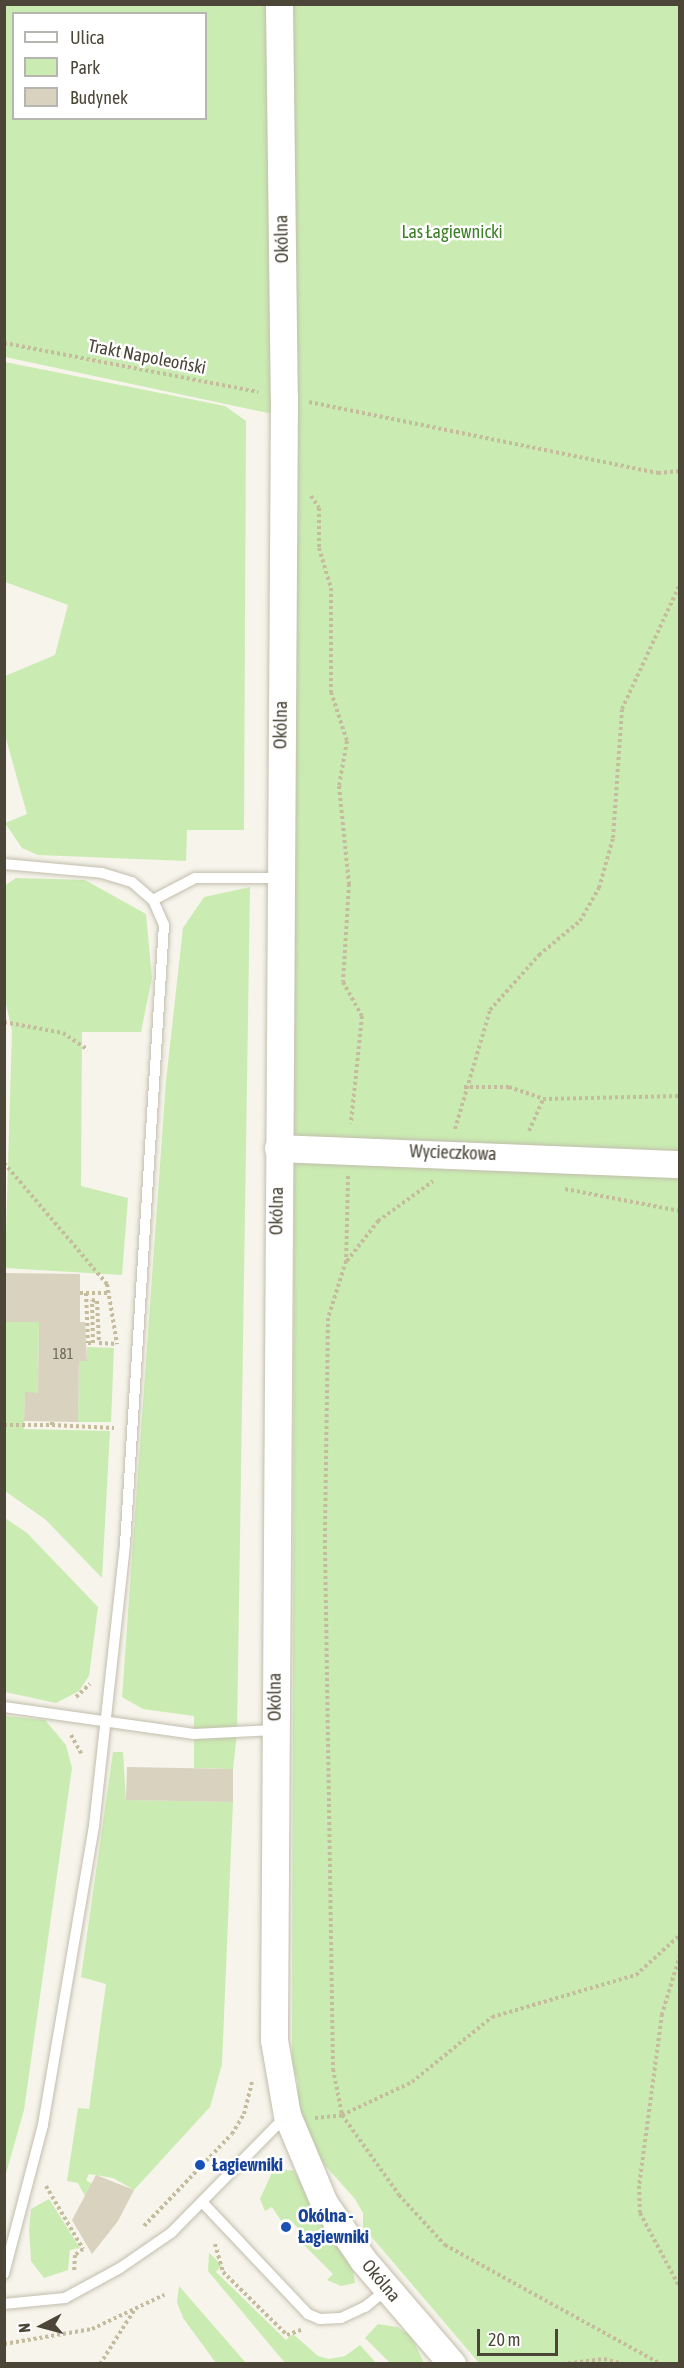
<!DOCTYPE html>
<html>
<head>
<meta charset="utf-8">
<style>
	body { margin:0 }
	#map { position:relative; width:684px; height:2368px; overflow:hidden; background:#f6f4eb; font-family:"Asap Condensed",sans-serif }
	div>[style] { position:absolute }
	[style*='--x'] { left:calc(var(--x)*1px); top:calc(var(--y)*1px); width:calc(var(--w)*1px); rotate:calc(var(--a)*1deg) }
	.green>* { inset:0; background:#caecb2 }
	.building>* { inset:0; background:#d8d2bf }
	.path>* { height:4px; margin-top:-2px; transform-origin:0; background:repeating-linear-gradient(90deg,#c5bc9d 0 3px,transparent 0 6px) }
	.roads { filter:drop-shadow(0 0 2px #c2bead) drop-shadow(0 0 2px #c2bead) }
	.service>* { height:10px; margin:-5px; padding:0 5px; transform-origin:5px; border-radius:5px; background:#fff }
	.tertiary>* { height:27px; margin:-13.5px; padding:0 13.5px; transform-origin:13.5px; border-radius:13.5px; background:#fff }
	.dots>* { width:16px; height:16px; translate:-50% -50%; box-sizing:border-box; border:3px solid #fff; border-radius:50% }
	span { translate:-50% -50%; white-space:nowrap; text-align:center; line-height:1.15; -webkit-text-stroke:5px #fff; paint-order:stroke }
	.number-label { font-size:15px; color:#6e695a }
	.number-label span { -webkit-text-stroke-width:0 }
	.park-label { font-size:18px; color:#3d8127 }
	.street-label { font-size:18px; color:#4b4638 }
	.transit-label { font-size:18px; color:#164399; font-weight:700 }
	.left { translate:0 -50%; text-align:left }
	.frame { position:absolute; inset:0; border:6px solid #4b4638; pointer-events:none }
	.legend { position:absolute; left:12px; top:12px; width:195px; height:108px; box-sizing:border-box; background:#fff; border:2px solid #b7b5af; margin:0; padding:8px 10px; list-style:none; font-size:18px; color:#4b4638 }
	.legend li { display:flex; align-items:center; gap:12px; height:30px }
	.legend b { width:30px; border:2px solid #b7b5af }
	.north { position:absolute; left:12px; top:2296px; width:60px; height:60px; -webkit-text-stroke:4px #fff; paint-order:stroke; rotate:264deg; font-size:16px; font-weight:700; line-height:24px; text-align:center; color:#4b4638 }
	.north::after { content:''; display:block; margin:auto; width:21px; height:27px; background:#4b4638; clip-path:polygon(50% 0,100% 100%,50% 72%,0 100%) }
	.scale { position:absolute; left:477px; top:2329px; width:81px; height:27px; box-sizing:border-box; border:3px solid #4b4638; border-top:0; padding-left:8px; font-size:18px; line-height:21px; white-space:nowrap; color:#4b4638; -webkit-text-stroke:4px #fff; paint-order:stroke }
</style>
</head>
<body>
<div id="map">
	<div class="green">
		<i style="clip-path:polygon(evenodd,5px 5px,679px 5px,679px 2363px,479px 2363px,363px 2227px,363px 2213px,355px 2199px,297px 2134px,298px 2082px,292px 2065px,296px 419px,5px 357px,5px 5px,14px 14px,206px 14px,206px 118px,14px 118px,14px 14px)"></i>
		<i style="clip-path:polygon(5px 362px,225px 406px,246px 421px,244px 830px,187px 830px,186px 861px,38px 855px,22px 848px,5px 823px,27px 814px,5px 735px,5px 676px,55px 655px,68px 605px,5px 582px)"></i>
		<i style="clip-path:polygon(16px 878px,85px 880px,146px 914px,152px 978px,141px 1032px,82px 1032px,81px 1186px,128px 1198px,122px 1275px,5px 1268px,12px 1030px,4px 995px,4px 886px)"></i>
		<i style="clip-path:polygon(250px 887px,237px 1733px,233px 1769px,194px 1768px,194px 1716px,143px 1709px,122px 1697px,166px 1081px,183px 928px,204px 897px)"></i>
		<i style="clip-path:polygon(4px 1322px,39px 1322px,38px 1393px,25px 1393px,24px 1429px,110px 1431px,102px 1578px,46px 1520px,5px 1491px)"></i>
		<i style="clip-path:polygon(87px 1347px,114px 1348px,111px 1422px,78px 1422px,79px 1361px,87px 1361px)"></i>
		<i style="clip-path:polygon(5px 1518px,27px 1533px,98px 1607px,89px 1676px,79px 1691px,56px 1703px,5px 1692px)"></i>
		<i style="clip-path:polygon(5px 1716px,45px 1720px,66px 1745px,72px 1768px,24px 2110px,5px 2177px)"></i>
		<i style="clip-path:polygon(113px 1752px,123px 1752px,126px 1800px,233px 1802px,222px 2064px,210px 2107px,134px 2190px,113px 2178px,89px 2174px,86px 2180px,92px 2184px,85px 2196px,78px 2183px,67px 2181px,78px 2108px,89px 2109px,106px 1984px,81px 1977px)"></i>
		<i style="clip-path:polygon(274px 2168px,294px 2171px,353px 2270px,355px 2283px,341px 2286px,327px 2280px,333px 2274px,299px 2240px,304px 2234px,290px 2220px,284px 2225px,272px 2207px,265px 2211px,260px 2199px)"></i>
		<i style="clip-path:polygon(49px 2199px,80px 2248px,70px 2250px,68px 2270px,44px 2278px,31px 2261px,29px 2230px,31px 2209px)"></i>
		<i style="clip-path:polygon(209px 2253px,222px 2265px,216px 2272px,286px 2340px,293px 2334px,318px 2356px,329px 2359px,345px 2356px,360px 2345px,376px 2363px,285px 2363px,208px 2271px)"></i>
		<i style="clip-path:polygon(179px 2286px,246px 2363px,216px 2363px,183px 2318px,177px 2302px)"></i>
		<i style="clip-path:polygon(378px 2324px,397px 2327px,411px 2336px,424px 2363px,390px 2363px,365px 2338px)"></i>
	</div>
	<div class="building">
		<i style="clip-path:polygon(4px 1273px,80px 1274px,80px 1322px,85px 1322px,87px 1361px,79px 1361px,78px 1422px,24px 1421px,25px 1392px,38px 1393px,39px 1322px,4px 1322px)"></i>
		<i style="clip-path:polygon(127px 1767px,233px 1769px,233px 1802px,126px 1800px)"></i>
		<i style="clip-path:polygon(96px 2175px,134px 2190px,118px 2221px,92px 2254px,72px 2220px)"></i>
	</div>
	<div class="path">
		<i style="--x:4;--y:343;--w:259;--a:10.9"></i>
		<i style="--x:309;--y:402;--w:356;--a:11.5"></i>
		<i style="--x:658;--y:473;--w:22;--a:-5"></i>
		<i style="--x:311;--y:496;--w:14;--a:56"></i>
		<i style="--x:319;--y:508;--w:40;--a:90"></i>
		<i style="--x:319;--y:548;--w:42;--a:73.3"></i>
		<i style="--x:331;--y:588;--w:104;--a:90"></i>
		<i style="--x:331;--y:692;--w:52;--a:71.9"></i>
		<i style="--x:347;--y:741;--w:46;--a:100.1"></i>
		<i style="--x:339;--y:786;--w:99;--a:84.2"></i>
		<i style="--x:349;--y:884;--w:98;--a:93.5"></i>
		<i style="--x:343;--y:982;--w:39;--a:61"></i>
		<i style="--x:362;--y:1016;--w:108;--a:95.9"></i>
		<i style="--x:4;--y:1022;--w:60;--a:10.6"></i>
		<i style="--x:63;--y:1033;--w:30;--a:34"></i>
		<i style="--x:464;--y:1087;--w:45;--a:0"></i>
		<i style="--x:509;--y:1087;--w:36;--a:19"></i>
		<i style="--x:543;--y:1099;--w:137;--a:-1.3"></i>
		<i style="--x:455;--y:1129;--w:124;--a:-73.6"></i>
		<i style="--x:490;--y:1010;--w:74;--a:-48.3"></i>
		<i style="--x:539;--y:955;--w:53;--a:-39.7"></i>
		<i style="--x:580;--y:921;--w:38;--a:-60"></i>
		<i style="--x:599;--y:888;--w:52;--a:-74.4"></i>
		<i style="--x:613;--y:838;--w:129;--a:-86"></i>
		<i style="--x:622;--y:709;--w:138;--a:-65.1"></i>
		<i style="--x:529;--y:1131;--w:35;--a:-66"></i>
		<i style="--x:4;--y:1163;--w:159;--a:49.6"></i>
		<i style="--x:107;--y:1284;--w:61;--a:80.5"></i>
		<i style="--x:348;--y:1176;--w:85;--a:91.3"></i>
		<i style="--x:346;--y:1261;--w:60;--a:107.5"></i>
		<i style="--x:328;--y:1318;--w:228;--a:90.8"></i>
		<i style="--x:325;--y:1546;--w:523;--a:89.12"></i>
		<i style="--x:333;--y:2069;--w:47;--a:78.9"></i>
		<i style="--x:342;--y:2115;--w:98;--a:54.5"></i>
		<i style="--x:399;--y:2195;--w:68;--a:47.4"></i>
		<i style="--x:445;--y:2245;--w:247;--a:28.9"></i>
		<i style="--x:565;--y:1189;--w:117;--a:10.8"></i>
		<i style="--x:347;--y:1261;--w:51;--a:-52.2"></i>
		<i style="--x:378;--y:1221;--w:68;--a:-36"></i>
		<i style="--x:80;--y:1293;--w:27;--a:0"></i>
		<i style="--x:86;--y:1293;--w:50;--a:87.7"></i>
		<i style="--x:88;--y:1343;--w:5;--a:0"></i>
		<i style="--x:93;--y:1343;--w:43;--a:-91.3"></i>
		<i style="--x:92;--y:1300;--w:5;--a:11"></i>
		<i style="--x:97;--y:1301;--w:42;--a:87.3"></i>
		<i style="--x:99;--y:1343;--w:18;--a:3"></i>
		<i style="--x:52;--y:1422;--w:3;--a:90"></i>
		<i style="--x:52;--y:1425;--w:62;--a:2.8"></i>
		<i style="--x:4;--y:1425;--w:48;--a:0"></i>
		<i style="--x:76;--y:1697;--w:19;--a:-43"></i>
		<i style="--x:71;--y:1735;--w:23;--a:61"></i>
		<i style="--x:680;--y:1955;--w:62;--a:107"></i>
		<i style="--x:662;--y:2014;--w:174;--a:97.6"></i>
		<i style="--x:639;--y:2186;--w:27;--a:88"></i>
		<i style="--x:640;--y:2213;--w:85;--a:61.9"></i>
		<i style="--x:315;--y:2118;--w:27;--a:-6"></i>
		<i style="--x:342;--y:2115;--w:77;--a:-25.2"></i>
		<i style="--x:412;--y:2082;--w:103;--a:-39.1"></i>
		<i style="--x:492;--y:2017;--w:150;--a:-16.3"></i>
		<i style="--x:636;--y:1975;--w:59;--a:-42.3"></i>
		<i style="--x:46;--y:2186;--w:73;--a:59.6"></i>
		<i style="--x:83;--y:2249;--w:10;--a:143"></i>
		<i style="--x:75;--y:2255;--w:17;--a:93"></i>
		<i style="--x:144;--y:2226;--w:127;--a:-46.3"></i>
		<i style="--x:232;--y:2134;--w:23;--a:-59"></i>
		<i style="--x:244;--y:2114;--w:33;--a:-76"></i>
		<i style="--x:215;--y:2244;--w:29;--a:74"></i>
		<i style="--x:223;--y:2272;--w:90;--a:44.5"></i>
		<i style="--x:287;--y:2335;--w:15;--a:-20"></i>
		<i style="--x:4;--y:2344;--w:89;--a:-9.7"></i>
		<i style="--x:92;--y:2329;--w:80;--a:-25.3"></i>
		<i style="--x:100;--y:2364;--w:65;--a:-57.5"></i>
		<i style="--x:562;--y:2364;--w:42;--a:-6.8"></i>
		<i style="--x:604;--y:2359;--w:21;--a:14"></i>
	</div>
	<div class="roads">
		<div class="service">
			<i style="--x:4;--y:864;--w:98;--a:5.2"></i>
			<i style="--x:102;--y:873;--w:31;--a:17"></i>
			<i style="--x:132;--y:882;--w:28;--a:41"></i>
			<i style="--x:153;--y:900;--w:27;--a:66"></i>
			<i style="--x:164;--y:925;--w:621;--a:93.6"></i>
			<i style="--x:125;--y:1545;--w:283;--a:96.3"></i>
			<i style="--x:94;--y:1826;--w:303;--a:99.7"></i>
			<i style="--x:43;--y:2125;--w:154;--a:104.7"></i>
			<i style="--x:153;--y:900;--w:47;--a:-27.6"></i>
			<i style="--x:195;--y:878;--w:84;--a:0"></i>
			<i style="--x:4;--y:1707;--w:192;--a:8.1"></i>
			<i style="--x:194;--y:1734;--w:81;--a:-2.8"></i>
			<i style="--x:203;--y:2203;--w:153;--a:46.6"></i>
			<i style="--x:308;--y:2314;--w:13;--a:23"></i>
			<i style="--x:320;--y:2319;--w:21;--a:-3"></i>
			<i style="--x:341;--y:2318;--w:26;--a:-25"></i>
			<i style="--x:365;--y:2307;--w:28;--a:-39"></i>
			<i style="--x:4;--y:2304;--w:61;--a:-5.6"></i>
			<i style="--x:65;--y:2298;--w:63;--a:-28.6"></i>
			<i style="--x:120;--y:2268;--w:62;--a:-34.5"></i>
			<i style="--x:171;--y:2233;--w:165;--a:-45.5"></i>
		</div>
		<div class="tertiary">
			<i style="--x:279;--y:4;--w:393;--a:89.3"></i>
			<i style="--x:284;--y:397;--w:1643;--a:90.35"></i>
			<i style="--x:274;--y:2040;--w:76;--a:80.2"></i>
			<i style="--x:287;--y:2115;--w:95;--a:67.2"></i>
			<i style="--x:324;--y:2203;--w:69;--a:55.6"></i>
			<i style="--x:363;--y:2260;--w:137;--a:49.4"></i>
			<i style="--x:278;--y:1148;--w:402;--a:2.3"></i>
		</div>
	</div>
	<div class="dots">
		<i style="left:200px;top:2165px;background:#1a4fb4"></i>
		<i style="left:286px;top:2227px;background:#1a4fb4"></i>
	</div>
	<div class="number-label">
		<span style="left:63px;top:1354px">181</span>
	</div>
	<div class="park-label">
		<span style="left:452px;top:232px">Las Łagiewnicki</span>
	</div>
	<div class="street-label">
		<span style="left:282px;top:239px;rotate:-91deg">Okólna</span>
		<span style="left:147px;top:357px;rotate:11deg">Trakt Napoleoński</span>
		<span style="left:281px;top:725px;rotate:-89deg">Okólna</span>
		<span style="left:453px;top:1153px;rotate:2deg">Wycieczkowa</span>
		<span style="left:277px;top:1211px;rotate:-89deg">Okólna</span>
		<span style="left:275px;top:1697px;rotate:-90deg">Okólna</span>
		<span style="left:381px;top:2281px;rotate:50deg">Okólna</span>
	</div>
	<div class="transit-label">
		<span class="left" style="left:212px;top:2165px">Łagiewniki</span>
		<span class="left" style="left:298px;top:2227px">Okólna -<br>Łagiewniki</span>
	</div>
	<div class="frame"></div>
	<ul class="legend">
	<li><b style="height:8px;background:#fff"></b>Ulica</li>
	<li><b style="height:16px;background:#caecb2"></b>Park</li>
	<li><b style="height:16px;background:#d8d2bf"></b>Budynek</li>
	</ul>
	<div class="north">N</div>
	<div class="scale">20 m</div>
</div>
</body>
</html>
